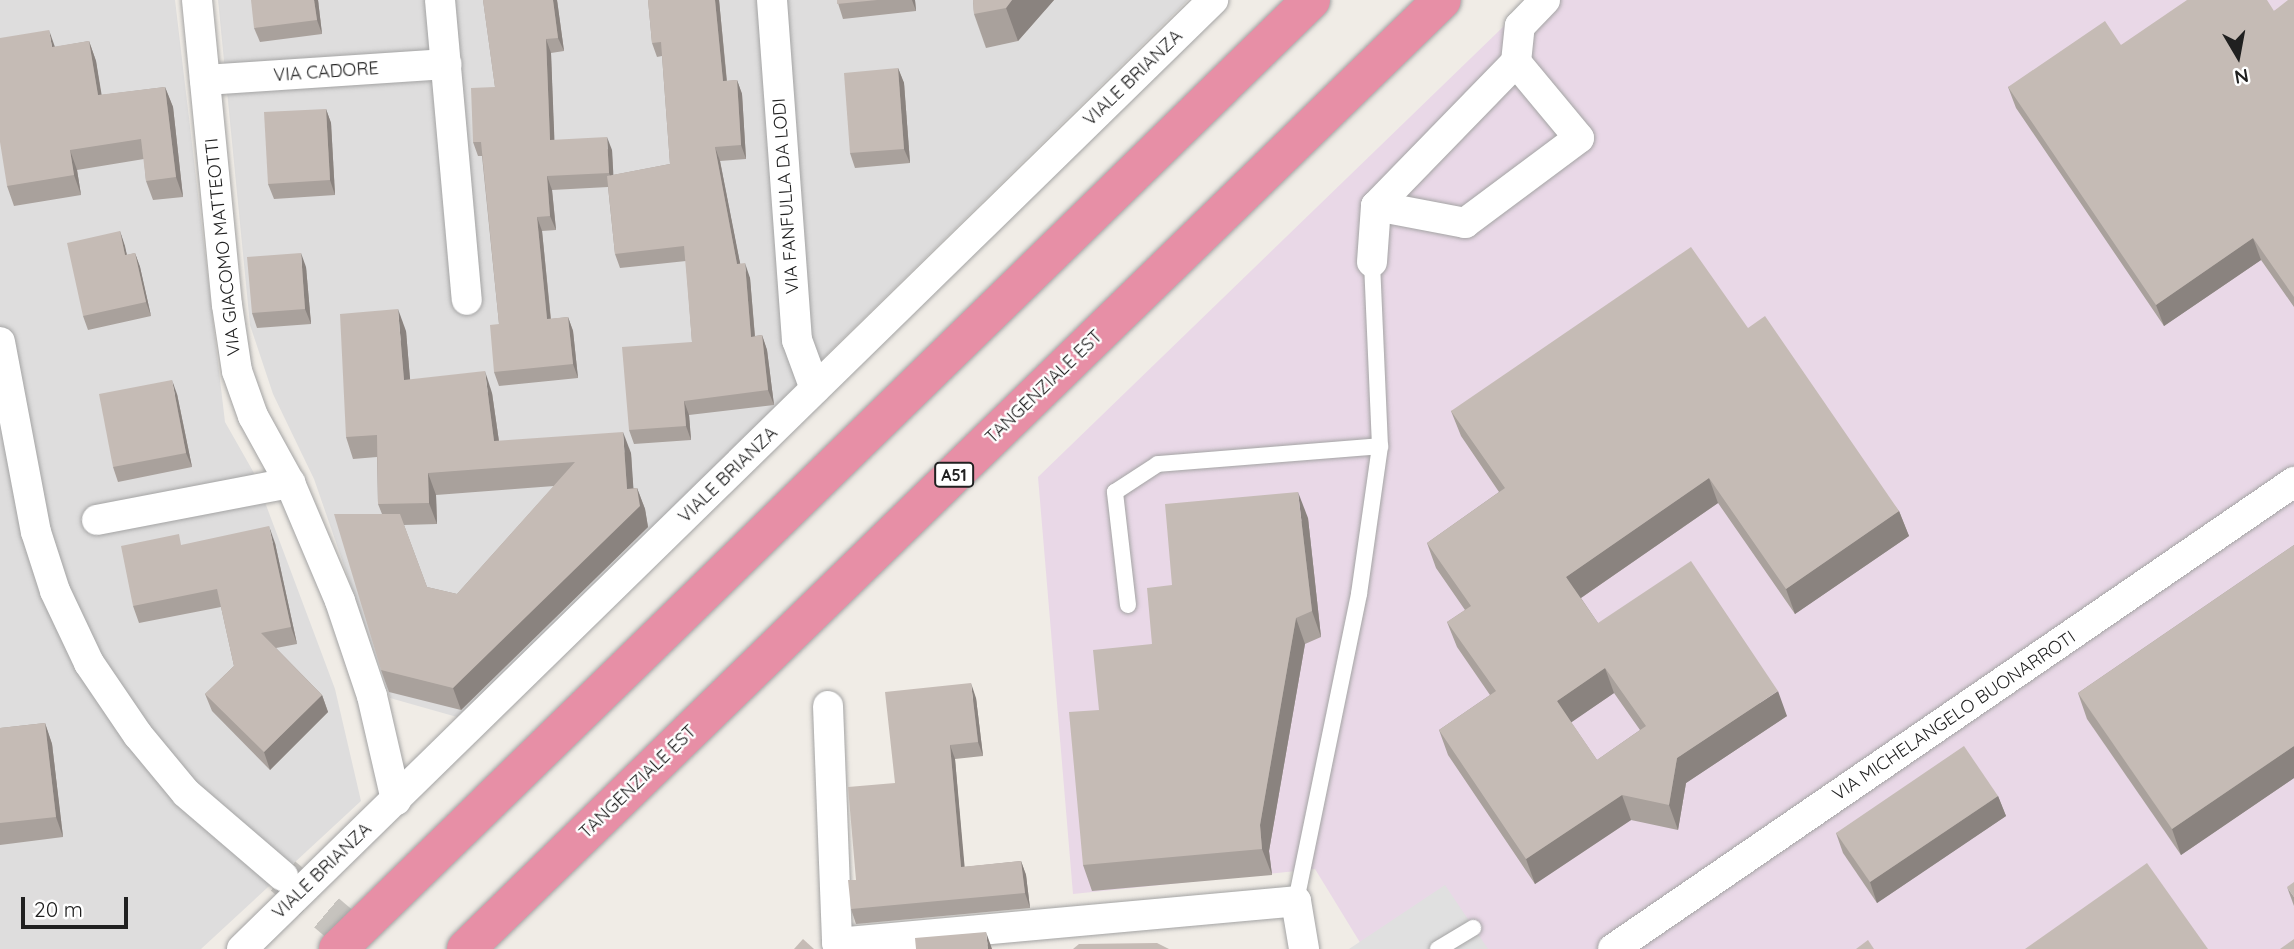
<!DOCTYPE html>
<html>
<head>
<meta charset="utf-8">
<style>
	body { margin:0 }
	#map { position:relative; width:2294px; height:949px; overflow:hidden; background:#f0ece6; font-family:Quicksand,sans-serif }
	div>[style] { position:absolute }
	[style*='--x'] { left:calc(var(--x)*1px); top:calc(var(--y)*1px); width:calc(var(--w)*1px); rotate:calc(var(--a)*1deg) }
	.residential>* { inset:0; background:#dedddd }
	.industrial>* { inset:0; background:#e9d8e7 }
	.parking>* { inset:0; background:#e0e0e0 }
	.secondary-tunnel>* { height:38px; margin-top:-19px; transform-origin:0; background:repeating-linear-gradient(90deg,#c6c3be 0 38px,transparent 0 57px) }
	.roads { filter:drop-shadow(0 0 2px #a4a4a4) drop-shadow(0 0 2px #a4a4a4) }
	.lane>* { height:16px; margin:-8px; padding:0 8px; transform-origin:8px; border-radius:8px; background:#fff }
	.street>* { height:30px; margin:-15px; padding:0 15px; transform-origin:15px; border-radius:15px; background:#fff }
	.highway>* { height:38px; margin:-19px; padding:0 19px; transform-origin:19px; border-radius:19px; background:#e78fa6 }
	.wall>* { inset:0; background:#a9a19c }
	.shaded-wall>* { inset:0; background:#8a837f }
	.building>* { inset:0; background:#c5bbb5 }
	span { translate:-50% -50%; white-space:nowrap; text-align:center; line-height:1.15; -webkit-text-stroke:5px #fff; paint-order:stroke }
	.shield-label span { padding:2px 5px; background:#fff; border:2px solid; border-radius:5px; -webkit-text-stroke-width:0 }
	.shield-label { font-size:16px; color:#202020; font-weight:700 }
	.street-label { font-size:18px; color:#202020 }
	.north { position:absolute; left:2203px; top:21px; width:70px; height:70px; -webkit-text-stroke:5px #fff; paint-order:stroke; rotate:170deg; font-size:19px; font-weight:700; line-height:28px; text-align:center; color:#202020 }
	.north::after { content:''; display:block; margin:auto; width:24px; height:32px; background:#202020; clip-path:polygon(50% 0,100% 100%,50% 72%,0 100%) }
	.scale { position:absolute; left:21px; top:897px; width:107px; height:32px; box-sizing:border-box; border:4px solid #202020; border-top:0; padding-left:9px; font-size:21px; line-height:24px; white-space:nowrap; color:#202020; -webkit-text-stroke:5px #fff; paint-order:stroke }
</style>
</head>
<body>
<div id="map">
	<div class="residential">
		<i style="clip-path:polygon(0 0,175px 0,225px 422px,254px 473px,335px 689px,361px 801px,201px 949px,0 949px)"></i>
		<i style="clip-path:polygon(218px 0,1188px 0,807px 374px,640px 548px,457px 717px,390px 698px,314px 479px,273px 394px,250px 325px)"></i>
	</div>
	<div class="industrial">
		<i style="clip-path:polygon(1531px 0,2294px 0,2294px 949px,1364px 949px,1315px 869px,1073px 894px,1038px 477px)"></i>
	</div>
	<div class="parking">
		<i style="clip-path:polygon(1445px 885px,1488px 949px,1349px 949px)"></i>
	</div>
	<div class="secondary-tunnel">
		<i style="--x:283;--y:876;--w:113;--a:40.3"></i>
	</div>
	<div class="roads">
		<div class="lane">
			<i style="--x:1128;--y:605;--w:114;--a:-96.6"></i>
			<i style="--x:1115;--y:492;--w:51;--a:-33.1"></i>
			<i style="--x:1158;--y:464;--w:223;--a:-4.6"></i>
			<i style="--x:1296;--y:901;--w:313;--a:-78.4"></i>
			<i style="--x:1359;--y:594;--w:149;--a:-81.9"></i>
			<i style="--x:1380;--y:446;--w:184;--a:-92.5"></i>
			<i style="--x:1438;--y:949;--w:41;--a:-31"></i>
		</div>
		<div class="street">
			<i style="--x:197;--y:0;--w:306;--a:84.4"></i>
			<i style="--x:227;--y:305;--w:67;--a:81.4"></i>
			<i style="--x:237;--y:371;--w:48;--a:70.4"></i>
			<i style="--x:253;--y:416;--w:77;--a:61.1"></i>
			<i style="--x:290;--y:483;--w:128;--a:67"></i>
			<i style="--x:340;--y:601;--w:100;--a:71.4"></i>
			<i style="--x:372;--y:696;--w:107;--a:77"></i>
			<i style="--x:440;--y:0;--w:301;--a:84.9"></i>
			<i style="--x:772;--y:0;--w:341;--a:85.8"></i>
			<i style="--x:797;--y:340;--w:52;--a:69.8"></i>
			<i style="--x:205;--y:80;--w:242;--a:-3.8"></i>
			<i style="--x:1376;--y:206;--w:91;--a:10.8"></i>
			<i style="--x:1465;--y:223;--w:142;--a:-36.7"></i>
			<i style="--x:1579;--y:138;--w:99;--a:-129.7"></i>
			<i style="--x:1372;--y:262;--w:56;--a:-85.9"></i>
			<i style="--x:1376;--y:206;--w:201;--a:-45.8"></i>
			<i style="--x:1516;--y:62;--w:36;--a:-84"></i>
			<i style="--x:1520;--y:26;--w:36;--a:-46"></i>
			<i style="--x:0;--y:342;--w:193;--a:79.3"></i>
			<i style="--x:36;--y:532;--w:62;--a:72.1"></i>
			<i style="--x:55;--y:591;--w:80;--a:64.7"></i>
			<i style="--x:89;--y:663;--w:87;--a:55.8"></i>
			<i style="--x:138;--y:735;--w:75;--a:50.4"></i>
			<i style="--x:186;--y:793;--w:128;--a:40.6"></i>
			<i style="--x:97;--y:520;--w:197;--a:-10.9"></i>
			<i style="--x:828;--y:706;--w:237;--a:87.8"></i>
			<i style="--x:837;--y:943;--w:461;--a:-5.2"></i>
			<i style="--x:1296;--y:901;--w:49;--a:80.5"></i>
			<i style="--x:242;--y:949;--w:1358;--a:-44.34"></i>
			<i style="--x:1613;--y:949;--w:826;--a:-34.44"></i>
		</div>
		<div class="highway">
			<i style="--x:338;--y:949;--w:1359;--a:-44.28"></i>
			<i style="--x:466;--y:949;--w:1361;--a:-44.2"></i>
		</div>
	</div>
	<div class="wall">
		<i style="clip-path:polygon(318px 0,322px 34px,260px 42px,254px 28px)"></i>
		<i style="clip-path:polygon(483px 0,557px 0,564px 51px,551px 53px,554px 140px,612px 150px,613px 175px,670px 164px,662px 56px,657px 57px,652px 43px,648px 0,719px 0,727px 81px,737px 80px,742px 94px,746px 159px,720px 161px,740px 264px,750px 278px,755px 336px,762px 335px,767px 350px,774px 405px,689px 415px,691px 440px,634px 444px,629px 430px,692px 342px,686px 261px,620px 268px,615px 254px,608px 187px,552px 190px,556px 230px,542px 231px,551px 319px,568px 317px,573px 331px,578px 378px,499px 386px,494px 372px,499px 324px,482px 156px,478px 156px,473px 142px,495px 87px)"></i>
		<i style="clip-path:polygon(837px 0,915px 0,916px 11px,843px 19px)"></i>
		<i style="clip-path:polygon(973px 0,1054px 0,1018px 41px,986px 48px,974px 14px)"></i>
		<i style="clip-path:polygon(2294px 0,2294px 307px,2261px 260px,2164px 326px,2016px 108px,2008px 87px,2121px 45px,2274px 11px)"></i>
		<i style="clip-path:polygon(89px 41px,96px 61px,101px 95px,165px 87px,173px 107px,183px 197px,153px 200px,146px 181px,144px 159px,77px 170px,81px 195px,14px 206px,7px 186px,55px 47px)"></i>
		<i style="clip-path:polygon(898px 68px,904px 83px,910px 163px,855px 168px,850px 153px)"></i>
		<i style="clip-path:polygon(326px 109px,331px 123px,335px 195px,274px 199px,268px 184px)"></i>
		<i style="clip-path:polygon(120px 231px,127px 255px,135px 253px,140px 267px,151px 316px,88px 330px,83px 316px)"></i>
		<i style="clip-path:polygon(306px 267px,311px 324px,257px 328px,252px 313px)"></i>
		<i style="clip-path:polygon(evenodd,1748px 328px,1899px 511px,1909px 536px,1795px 614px,1718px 503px,1581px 598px,1598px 623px,1787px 716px,1686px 783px,1678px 830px,1631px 820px,1535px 884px,1448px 755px,1439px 730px,1490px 695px,1457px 647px,1447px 622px,1465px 610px,1436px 568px,1427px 543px,1499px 492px,1461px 436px,1451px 411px,1748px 328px,1614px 693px,1640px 730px,1597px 760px,1571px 722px,1614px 693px)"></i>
		<i style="clip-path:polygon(evenodd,406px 331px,410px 380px,492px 393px,499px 441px,631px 453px,633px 488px,637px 488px,645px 509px,648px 527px,461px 710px,389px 692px,381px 670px,382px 514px,378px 504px,377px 457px,353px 459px,346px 437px,406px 331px,554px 486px,457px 594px,427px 587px,404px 525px,437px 524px,436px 495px,554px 486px)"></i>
		<i style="clip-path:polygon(177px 394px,192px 467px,118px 482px,113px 467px)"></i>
		<i style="clip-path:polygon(1308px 518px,1321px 637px,1305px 644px,1269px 851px,1272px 875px,1092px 891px,1083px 865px,1099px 710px,1152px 644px,1172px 585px)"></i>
		<i style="clip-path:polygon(275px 543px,297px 644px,276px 648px,322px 695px,328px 712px,270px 770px,212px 711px,205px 694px,234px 666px,221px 607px,139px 623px,133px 606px,183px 545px)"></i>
		<i style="clip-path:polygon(2294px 545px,2294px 778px,2181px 855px,2087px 719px,2078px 693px)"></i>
		<i style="clip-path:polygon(976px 698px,983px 756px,955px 759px,964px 867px,1021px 861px,1026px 875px,1030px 908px,856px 924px,851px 909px,895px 783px)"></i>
		<i style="clip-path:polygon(45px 723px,52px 744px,63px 837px,0 845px,0 728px)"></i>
		<i style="clip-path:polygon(1998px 796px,2006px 816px,1877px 903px,1843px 853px,1836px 833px)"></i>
		<i style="clip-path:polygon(2287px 887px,2294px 897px,2294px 906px)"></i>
	</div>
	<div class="shaded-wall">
		<i style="clip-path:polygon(314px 0,318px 0,322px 34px,317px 20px)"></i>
		<i style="clip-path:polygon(553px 0,557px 0,564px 51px,558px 38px)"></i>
		<i style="clip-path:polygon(715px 0,719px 0,728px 95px,723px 81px)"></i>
		<i style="clip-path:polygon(912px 0,915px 0,916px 11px)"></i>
		<i style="clip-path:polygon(1012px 0,1054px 0,1018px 41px,1006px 8px)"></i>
		<i style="clip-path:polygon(49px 30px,56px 50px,52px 47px)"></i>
		<i style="clip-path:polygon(546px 39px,551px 53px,555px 154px,550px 140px)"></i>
		<i style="clip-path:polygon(89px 41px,96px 61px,105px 115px,98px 95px)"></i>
		<i style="clip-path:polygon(898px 68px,904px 83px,910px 163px,904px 149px)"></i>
		<i style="clip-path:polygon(737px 80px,742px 94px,746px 159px,741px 145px)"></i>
		<i style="clip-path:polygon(165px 87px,173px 107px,183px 197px,176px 177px)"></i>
		<i style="clip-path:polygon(326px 109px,331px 123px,335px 195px,330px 180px)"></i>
		<i style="clip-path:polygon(607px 137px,612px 150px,614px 186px,609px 173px)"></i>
		<i style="clip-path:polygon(715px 147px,720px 161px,743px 278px,737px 264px)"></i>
		<i style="clip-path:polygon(70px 150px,77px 170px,81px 195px,74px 175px)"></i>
		<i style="clip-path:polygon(547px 176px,552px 190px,556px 230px,550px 216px)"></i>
		<i style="clip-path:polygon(537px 217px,542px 231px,552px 333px,547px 319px)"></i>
		<i style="clip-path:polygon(120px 231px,125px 246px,130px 270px,125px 255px)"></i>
		<i style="clip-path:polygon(2253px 238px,2261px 260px,2164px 326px,2156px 305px)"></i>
		<i style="clip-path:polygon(135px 253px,140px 267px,151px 316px,146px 302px)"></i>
		<i style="clip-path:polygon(301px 253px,306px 267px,311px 324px,305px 309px)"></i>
		<i style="clip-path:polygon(745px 263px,750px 278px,756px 351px,751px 337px)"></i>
		<i style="clip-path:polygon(398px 309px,406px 331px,412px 402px,404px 380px)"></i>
		<i style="clip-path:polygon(568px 317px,573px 331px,578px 378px,573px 364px)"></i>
		<i style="clip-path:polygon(762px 335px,767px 350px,774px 405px,768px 390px)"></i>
		<i style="clip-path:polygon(485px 371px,492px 393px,502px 463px,494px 441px)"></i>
		<i style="clip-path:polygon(172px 380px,177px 394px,192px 467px,186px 453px)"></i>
		<i style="clip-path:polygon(684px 401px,689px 415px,691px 440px,686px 426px)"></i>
		<i style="clip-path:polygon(623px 432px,631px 453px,635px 511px,627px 489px)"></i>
		<i style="clip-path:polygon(428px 473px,436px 495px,437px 524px,429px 503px)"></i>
		<i style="clip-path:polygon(1709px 478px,1718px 503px,1575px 602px,1566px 577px)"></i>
		<i style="clip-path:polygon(637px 488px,645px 509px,648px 527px,461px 710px,453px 688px)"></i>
		<i style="clip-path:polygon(1298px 492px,1308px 518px,1321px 637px,1312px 611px)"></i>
		<i style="clip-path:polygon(1899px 511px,1909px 536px,1795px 614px,1786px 589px)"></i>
		<i style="clip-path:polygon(269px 526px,275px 543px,297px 644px,291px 627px)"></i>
		<i style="clip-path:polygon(1296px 618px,1305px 644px,1269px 851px,1272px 875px,1262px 849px,1260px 825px)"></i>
		<i style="clip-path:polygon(1605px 668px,1614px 693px,1566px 726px,1557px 701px)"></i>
		<i style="clip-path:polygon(971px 683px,976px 698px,983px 756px,978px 742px)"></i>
		<i style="clip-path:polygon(1778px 691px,1787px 716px,1686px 783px,1678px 830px,1669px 805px,1677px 758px)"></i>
		<i style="clip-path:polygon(322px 695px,328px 712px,270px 770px,264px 752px)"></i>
		<i style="clip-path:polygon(45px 723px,52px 744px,63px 837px,56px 817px)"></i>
		<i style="clip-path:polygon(950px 745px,955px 759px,966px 882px,961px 867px)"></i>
		<i style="clip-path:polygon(2294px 746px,2294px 778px,2181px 855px,2172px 829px)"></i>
		<i style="clip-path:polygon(1622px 795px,1631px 820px,1535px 884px,1526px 859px)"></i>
		<i style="clip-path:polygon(1998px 796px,2006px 816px,1877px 903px,1870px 882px)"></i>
		<i style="clip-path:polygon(1021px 861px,1026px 875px,1030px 908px,1025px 893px)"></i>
		<i style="clip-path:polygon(986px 932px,991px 946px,992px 949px,988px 949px)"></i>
	</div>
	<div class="building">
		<i style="clip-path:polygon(251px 0,314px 0,317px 20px,254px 28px)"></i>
		<i style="clip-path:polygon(483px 0,553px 0,558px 38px,546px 39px,550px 140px,607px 137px,609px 173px,547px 176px,550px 216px,537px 217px,547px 319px,568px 317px,573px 364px,494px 372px,490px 325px,499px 324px,481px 142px,473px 142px,471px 88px,495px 87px)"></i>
		<i style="clip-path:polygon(648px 0,715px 0,723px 81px,737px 80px,741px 145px,715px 147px,737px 264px,745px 263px,751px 337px,762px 335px,768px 390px,684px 401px,686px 426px,629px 430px,622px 347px,692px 342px,684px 246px,615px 254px,607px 176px,670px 164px,661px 42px,652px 43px)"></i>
		<i style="clip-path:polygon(837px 0,877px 0,837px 4px)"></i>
		<i style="clip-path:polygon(973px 0,1012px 0,1006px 8px,974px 14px)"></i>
		<i style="clip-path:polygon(2187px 0,2267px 0,2274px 11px,2288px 0,2294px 0,2294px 297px,2253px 238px,2156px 305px,2008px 87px,2105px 21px,2121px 45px)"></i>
		<i style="clip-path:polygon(49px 30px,52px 47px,89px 41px,98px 95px,165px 87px,176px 177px,146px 181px,141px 139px,70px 150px,74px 175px,7px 186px,0 142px,0 38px)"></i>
		<i style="clip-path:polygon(898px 68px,904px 149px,850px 153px,844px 73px)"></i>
		<i style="clip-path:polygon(326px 109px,330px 180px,268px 184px,264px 112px)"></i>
		<i style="clip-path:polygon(120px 231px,125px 255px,135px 253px,146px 302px,83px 316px,67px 243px)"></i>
		<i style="clip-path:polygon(evenodd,1691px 247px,1748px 328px,1765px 316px,1899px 511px,1786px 589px,1709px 478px,1566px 577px,1598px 623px,1691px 561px,1778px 691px,1677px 758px,1669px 805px,1622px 795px,1526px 859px,1439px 730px,1496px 691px,1447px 622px,1471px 606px,1427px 543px,1505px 488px,1451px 411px,1691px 247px,1605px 668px,1646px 726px,1597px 760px,1557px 701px,1605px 668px)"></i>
		<i style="clip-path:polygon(301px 253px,305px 309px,252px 313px,247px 257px)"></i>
		<i style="clip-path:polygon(398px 309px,404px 380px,485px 371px,494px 441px,623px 432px,627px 489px,637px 488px,640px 506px,453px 688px,381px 670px,334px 514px,400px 514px,427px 587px,457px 594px,575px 462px,428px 473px,429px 503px,378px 504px,377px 435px,346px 437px,340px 314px)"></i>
		<i style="clip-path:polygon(172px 380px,186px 453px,113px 467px,99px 394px)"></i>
		<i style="clip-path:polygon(1298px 492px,1312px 611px,1296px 618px,1260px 825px,1262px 849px,1083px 865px,1069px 712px,1099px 710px,1093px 650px,1152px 644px,1147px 588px,1172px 585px,1165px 504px)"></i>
		<i style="clip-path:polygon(269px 526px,291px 627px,261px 633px,322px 695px,264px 752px,205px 694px,234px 666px,217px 589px,133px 606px,121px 546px,179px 534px,181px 545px)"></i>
		<i style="clip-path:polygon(2294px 545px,2294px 746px,2172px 829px,2078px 693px)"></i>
		<i style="clip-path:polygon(971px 683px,978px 742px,950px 745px,961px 867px,1021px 861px,1025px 893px,851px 909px,848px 880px,856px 880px,848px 787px,895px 783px,885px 692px)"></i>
		<i style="clip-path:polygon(45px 723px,56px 817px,0 823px,0 728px)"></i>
		<i style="clip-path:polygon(1964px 746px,1998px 796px,1870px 882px,1836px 833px)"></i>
		<i style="clip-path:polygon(2147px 863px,2208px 949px,2025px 949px)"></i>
		<i style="clip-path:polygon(2294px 882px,2294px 897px,2287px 887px)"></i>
		<i style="clip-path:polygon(986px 932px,988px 949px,916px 949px,915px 938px)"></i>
		<i style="clip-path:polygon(803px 939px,814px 949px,794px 949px)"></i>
		<i style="clip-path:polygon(2294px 939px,2294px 949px,2280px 949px)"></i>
		<i style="clip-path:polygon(1868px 940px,1874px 949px,1856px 949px)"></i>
		<i style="clip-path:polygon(1157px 943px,1169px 949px,1073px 949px,1079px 944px)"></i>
	</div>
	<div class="shield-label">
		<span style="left:954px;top:475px">A51</span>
	</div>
	<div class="street-label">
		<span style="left:326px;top:72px;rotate:-4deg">VIA CADORE</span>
		<span style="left:1133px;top:78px;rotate:-44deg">VIALE BRIANZA</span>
		<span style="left:786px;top:196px;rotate:-94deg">VIA FANFULLA DA LODI</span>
		<span style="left:223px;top:247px;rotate:-96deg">VIA GIACOMO MATTEOTTI</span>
		<span style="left:1044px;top:387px;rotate:-44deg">TANGENZIALE EST</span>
		<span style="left:728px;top:475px;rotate:-44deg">VIALE BRIANZA</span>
		<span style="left:1954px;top:716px;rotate:-34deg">VIA MICHELANGELO BUONARROTI</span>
		<span style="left:638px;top:782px;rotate:-44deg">TANGENZIALE EST</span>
		<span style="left:322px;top:871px;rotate:-44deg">VIALE BRIANZA</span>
	</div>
	<div class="north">N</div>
	<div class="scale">20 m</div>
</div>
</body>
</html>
